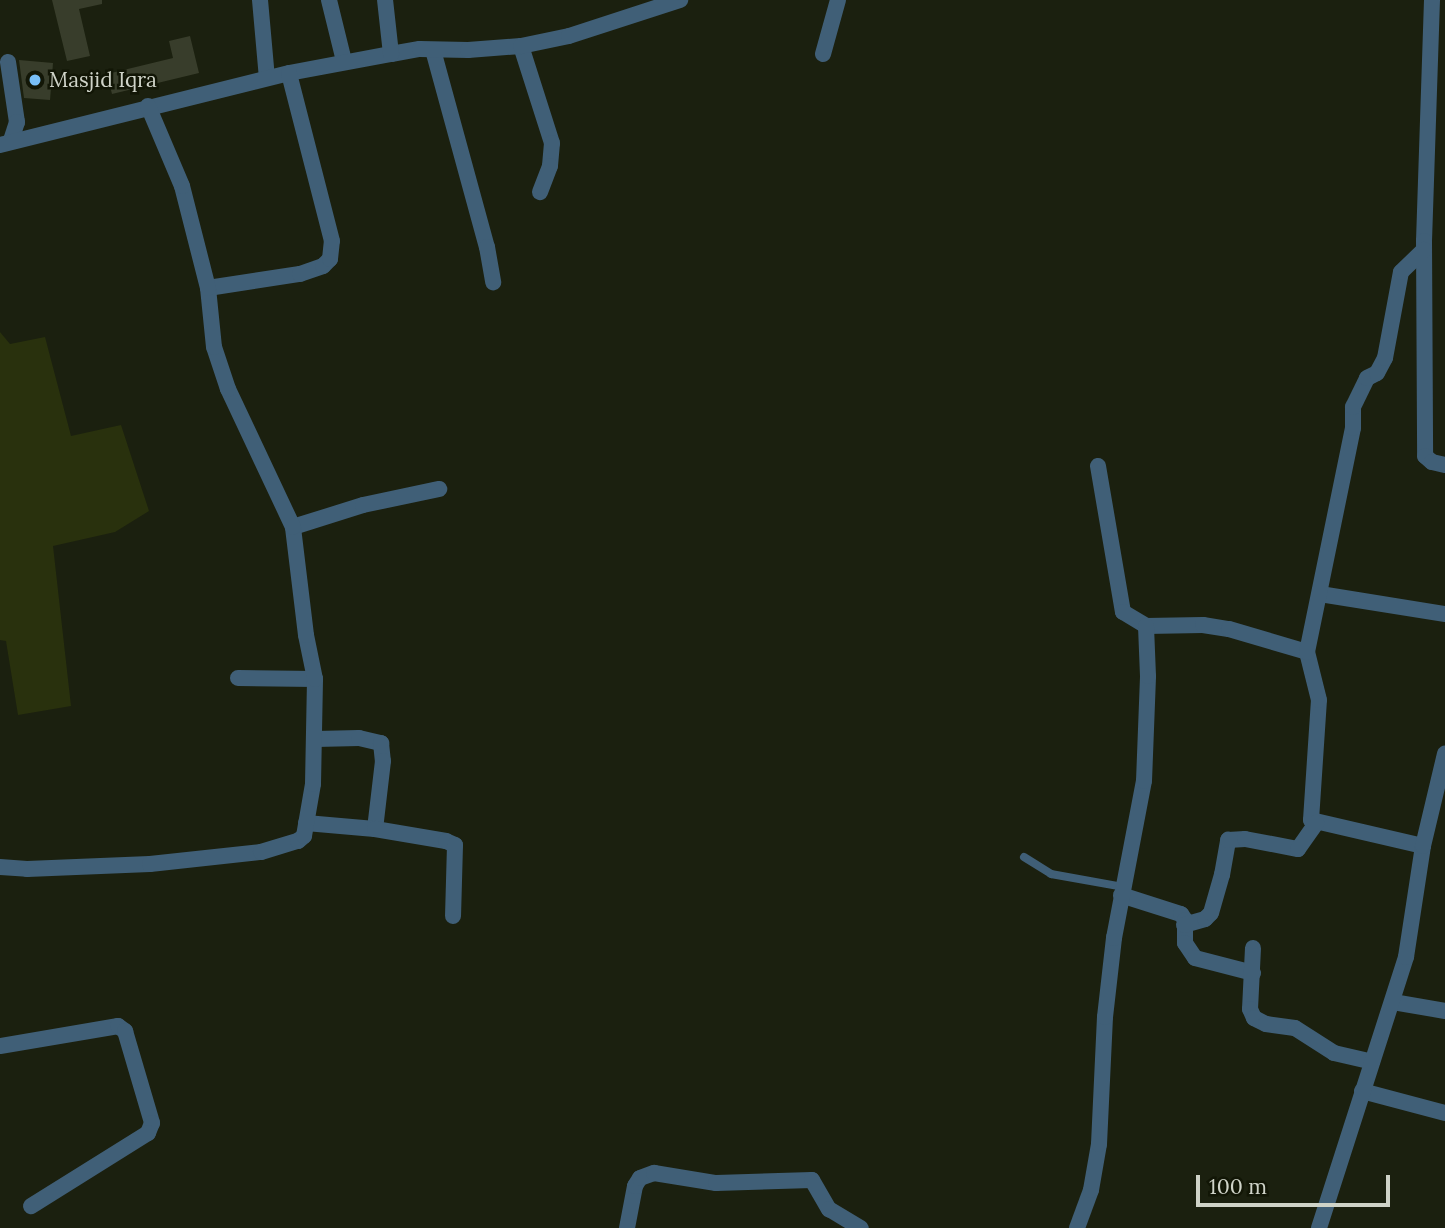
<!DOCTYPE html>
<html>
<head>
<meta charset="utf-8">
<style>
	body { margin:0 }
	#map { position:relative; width:1445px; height:1228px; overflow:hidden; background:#1b200f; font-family:Lora,serif }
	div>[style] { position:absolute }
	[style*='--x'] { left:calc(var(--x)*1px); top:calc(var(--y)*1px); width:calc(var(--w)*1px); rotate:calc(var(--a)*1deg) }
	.green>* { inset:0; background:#29310d }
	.building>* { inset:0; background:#383d2b }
	.lane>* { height:8px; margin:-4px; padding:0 4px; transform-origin:4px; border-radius:4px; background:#405f77 }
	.street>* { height:16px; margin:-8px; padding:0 8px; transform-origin:8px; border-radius:8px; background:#405f77 }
	.dots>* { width:19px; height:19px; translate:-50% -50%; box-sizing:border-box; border:4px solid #121606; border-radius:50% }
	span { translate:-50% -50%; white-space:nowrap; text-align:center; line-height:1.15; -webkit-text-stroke:5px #121606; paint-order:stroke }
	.poi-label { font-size:21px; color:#cfd3c8 }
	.left { translate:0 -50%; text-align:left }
	.scale { position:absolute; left:1196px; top:1175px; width:194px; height:32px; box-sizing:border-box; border:4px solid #cfd3c8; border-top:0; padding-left:9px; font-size:21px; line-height:24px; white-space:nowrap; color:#cfd3c8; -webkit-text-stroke:5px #121606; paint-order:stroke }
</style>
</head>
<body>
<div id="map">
	<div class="green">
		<i style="clip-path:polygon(0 332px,10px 344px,45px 337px,71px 436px,121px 425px,149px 511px,115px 532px,53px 546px,71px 706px,18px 715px,6px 641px,0 640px)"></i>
	</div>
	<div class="building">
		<i style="clip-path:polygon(52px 0,102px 0,102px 4px,79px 9px,90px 56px,67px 61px)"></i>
		<i style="clip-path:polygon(190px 36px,199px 73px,112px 94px,107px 74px,173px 58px,169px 41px)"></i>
		<i style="clip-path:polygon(19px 60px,53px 63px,50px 100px,24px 98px)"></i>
	</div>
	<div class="lane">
		<i style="--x:1024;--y:857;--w:32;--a:32"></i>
		<i style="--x:1051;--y:874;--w:73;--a:10.2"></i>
	</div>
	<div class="street">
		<i style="--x:260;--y:0;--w:78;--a:84.9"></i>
		<i style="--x:329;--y:0;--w:63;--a:76.2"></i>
		<i style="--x:1432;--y:0;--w:241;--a:91.9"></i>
		<i style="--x:1424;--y:241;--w:215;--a:89.7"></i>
		<i style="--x:1425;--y:456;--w:9;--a:41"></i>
		<i style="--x:1432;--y:462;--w:13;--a:13"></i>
		<i style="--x:521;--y:46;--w:102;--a:72.3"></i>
		<i style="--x:552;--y:143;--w:23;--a:95"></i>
		<i style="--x:550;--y:166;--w:28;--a:111"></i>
		<i style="--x:433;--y:50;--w:204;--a:74.7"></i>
		<i style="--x:487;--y:247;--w:36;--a:80"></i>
		<i style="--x:391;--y:54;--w:29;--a:-10"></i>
		<i style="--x:420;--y:49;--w:48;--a:1.2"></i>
		<i style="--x:468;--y:50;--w:53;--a:-4.3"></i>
		<i style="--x:521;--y:46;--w:49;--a:-11.8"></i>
		<i style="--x:569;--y:36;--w:117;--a:-18"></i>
		<i style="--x:823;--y:54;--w:56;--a:-74.5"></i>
		<i style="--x:8;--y:62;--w:61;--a:81.5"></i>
		<i style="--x:17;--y:122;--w:20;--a:108"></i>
		<i style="--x:0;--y:145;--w:298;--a:-14"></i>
		<i style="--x:289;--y:73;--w:104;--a:-10.6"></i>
		<i style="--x:391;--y:54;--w:54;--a:-96.3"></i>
		<i style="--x:208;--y:288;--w:93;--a:-8.7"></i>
		<i style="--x:300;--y:274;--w:24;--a:-19"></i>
		<i style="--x:323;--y:266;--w:10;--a:-45"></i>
		<i style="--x:330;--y:259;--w:18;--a:-84"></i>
		<i style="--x:332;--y:241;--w:173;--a:-104.4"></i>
		<i style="--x:1098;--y:466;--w:148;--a:80.3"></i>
		<i style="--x:1123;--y:612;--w:27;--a:31"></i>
		<i style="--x:1146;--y:626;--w:57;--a:-1"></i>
		<i style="--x:1203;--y:625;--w:26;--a:9"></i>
		<i style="--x:1229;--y:629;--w:81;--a:16.4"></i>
		<i style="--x:293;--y:527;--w:73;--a:-17.4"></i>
		<i style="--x:363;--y:505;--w:78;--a:-11.9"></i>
		<i style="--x:1320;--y:594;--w:127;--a:9.1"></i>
		<i style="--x:238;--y:678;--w:77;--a:0.7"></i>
		<i style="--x:316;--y:739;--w:43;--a:-1.3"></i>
		<i style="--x:359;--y:738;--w:23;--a:13"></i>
		<i style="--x:381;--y:743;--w:18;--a:84"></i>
		<i style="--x:383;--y:761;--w:68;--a:96.7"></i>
		<i style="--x:306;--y:823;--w:69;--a:5"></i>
		<i style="--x:375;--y:829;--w:72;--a:9.6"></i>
		<i style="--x:446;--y:841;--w:10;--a:24"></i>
		<i style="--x:455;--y:845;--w:71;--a:91.6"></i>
		<i style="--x:1423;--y:846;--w:115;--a:-166.9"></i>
		<i style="--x:1311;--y:820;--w:120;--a:-86.2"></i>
		<i style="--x:1319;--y:700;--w:49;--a:-104"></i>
		<i style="--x:1307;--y:652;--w:229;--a:-78.4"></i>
		<i style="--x:1353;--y:428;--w:21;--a:-90"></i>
		<i style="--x:1353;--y:407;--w:32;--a:-64"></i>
		<i style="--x:1367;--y:378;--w:11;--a:-27"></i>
		<i style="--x:1377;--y:373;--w:17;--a:-62"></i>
		<i style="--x:1385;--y:358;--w:87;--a:-79.5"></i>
		<i style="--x:1401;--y:272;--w:32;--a:-44"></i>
		<i style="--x:0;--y:867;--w:27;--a:4"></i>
		<i style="--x:27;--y:869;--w:123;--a:-2.3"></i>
		<i style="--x:150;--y:864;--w:112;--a:-6.2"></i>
		<i style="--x:261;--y:852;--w:39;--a:-17"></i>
		<i style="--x:298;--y:841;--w:8;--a:-40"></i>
		<i style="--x:304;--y:836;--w:53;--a:-80.2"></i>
		<i style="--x:313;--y:784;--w:105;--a:-88.9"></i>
		<i style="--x:315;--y:679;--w:45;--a:-101.6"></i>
		<i style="--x:306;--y:635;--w:109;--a:-96.9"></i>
		<i style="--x:293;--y:527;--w:153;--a:-115.2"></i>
		<i style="--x:228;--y:389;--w:44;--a:-108.4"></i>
		<i style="--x:214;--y:347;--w:59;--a:-95.8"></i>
		<i style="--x:208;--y:288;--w:105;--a:-104.3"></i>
		<i style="--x:182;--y:186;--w:87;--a:-113"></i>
		<i style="--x:1121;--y:895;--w:63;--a:17.6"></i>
		<i style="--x:1181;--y:914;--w:7;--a:56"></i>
		<i style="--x:1185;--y:920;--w:23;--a:90"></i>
		<i style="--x:1185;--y:943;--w:18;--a:56"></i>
		<i style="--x:1195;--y:958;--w:60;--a:14.5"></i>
		<i style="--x:1184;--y:925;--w:22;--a:-16"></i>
		<i style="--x:1205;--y:919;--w:8;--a:-45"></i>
		<i style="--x:1211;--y:913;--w:40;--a:-74"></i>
		<i style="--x:1222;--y:875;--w:36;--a:-80"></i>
		<i style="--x:1228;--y:840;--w:17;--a:-3"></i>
		<i style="--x:1245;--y:839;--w:54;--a:10.7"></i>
		<i style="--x:1298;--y:849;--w:32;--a:-55"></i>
		<i style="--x:1253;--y:948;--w:61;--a:92.8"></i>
		<i style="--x:1250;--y:1009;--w:10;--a:66"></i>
		<i style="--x:1254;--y:1018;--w:13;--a:27"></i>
		<i style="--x:1266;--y:1024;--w:29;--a:8"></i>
		<i style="--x:1295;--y:1028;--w:46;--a:32.7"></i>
		<i style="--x:1334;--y:1053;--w:39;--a:13"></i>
		<i style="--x:1393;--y:1002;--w:53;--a:9.8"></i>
		<i style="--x:0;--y:1046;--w:120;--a:-9.6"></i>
		<i style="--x:118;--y:1026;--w:9;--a:36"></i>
		<i style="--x:125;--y:1031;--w:96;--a:73.6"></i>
		<i style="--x:152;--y:1123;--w:11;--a:112"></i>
		<i style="--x:148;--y:1133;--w:138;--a:148"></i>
		<i style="--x:1362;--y:1091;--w:86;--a:14.8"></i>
		<i style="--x:627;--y:1228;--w:43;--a:-79.2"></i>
		<i style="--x:635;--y:1186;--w:9;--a:-58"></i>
		<i style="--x:640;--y:1178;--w:15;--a:-20"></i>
		<i style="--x:654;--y:1173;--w:63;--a:9.2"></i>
		<i style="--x:716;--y:1183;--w:96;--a:-1.8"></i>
		<i style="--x:812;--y:1180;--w:34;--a:60"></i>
		<i style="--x:829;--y:1209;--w:37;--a:31"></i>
		<i style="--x:1077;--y:1228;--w:40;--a:-69.8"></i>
		<i style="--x:1091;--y:1190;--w:47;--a:-80.1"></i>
		<i style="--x:1099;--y:1144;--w:127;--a:-87.3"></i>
		<i style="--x:1105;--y:1017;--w:80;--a:-83.5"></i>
		<i style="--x:1114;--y:938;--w:160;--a:-79.2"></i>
		<i style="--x:1144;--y:781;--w:105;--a:-87.8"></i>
		<i style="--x:1148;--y:676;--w:50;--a:-92.3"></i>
		<i style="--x:1319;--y:1228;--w:285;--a:-72.2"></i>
		<i style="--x:1406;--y:957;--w:112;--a:-81.3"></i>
		<i style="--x:1423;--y:846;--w:95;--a:-76.6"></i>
	</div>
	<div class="dots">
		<i style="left:35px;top:80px;background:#78bff7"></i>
	</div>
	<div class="poi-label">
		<span class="left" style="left:49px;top:80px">Masjid Iqra</span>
	</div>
	<div class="scale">100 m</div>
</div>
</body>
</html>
